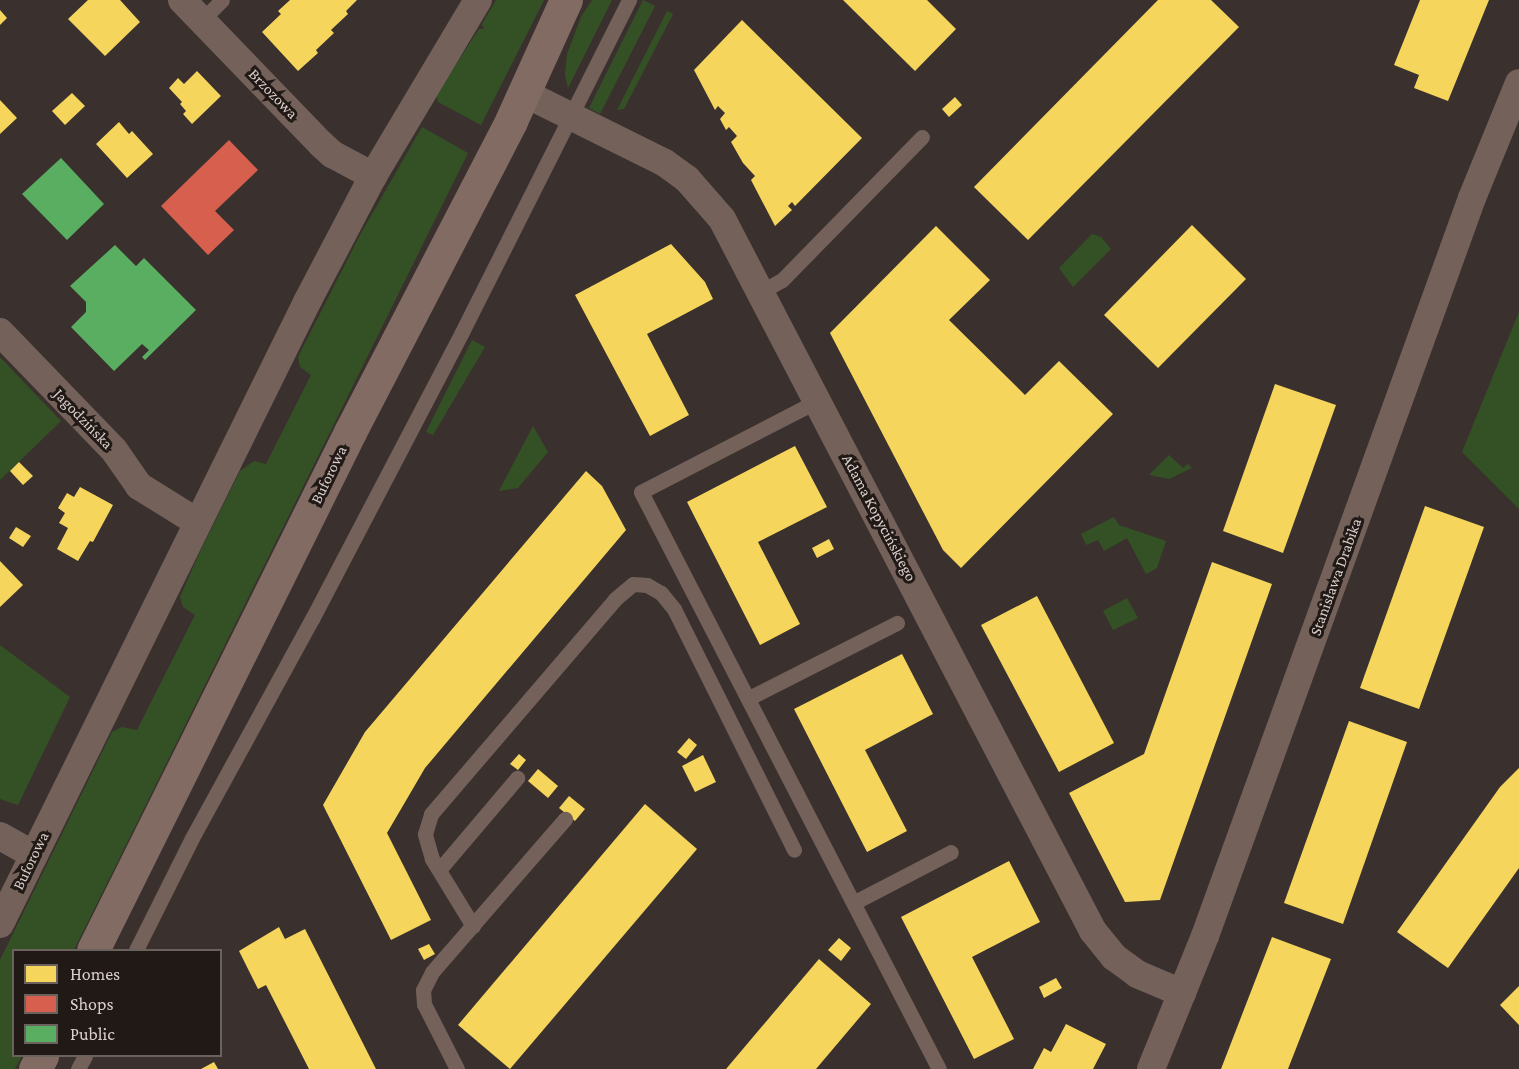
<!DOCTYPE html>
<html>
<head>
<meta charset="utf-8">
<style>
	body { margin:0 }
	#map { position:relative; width:1519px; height:1069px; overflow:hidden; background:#3a312e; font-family:"Crimson Pro",serif }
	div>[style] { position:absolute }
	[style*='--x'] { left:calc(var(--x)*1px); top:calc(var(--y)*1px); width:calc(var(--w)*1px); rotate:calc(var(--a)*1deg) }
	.green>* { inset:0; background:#345125 }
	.homes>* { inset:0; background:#f6d55c }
	.shops>* { inset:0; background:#d6604d }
	.public>* { inset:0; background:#5aae61 }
	.service>* { height:15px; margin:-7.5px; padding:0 7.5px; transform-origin:7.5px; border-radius:7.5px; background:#73615a }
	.minor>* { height:28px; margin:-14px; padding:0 14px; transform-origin:14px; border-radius:14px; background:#73615a }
	.secondary>* { height:33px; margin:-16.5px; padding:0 16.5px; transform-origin:16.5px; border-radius:16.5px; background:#816b63 }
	span { translate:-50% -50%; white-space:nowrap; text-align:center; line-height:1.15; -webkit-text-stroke:6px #211916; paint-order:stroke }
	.street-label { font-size:16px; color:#dbcfcb }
	.legend { position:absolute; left:12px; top:949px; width:210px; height:108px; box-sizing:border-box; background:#211916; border:2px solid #6b625e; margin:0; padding:8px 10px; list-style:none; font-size:18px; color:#dbcfcb }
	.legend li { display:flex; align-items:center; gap:12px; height:30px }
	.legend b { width:30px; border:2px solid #6b625e }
</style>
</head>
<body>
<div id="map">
	<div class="green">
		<i style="clip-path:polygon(496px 0,544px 0,481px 125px,438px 102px,436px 95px,479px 29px,484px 29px,482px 24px)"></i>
		<i style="clip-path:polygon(592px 0,612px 0,568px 88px,565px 75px,567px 54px,581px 17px)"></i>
		<i style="clip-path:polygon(643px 0,655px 6px,600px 114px,589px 108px)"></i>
		<i style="clip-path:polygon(667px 11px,673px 14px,624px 109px,617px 110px)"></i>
		<i style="clip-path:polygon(422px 127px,468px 153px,74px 950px,14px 950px,14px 1056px,22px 1056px,15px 1069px,0 1069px,0 960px,112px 732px,122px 727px,137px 730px,195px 615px,183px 607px,180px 597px,199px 554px,240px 471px,254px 461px,266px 464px,311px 375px,300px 367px,298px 357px,360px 235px)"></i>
		<i style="clip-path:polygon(1092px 234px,1101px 237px,1111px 249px,1073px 287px,1059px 268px)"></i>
		<i style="clip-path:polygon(1519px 312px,1519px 509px,1462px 452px)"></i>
		<i style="clip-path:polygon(472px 340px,485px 347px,433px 435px,426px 432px)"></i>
		<i style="clip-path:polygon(0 357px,61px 421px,0 480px)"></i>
		<i style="clip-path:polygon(533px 426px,548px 452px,518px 488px,499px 491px)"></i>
		<i style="clip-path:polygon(1169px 455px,1183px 468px,1188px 464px,1192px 468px,1169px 479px,1149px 475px)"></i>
		<i style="clip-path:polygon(1114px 517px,1119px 525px,1166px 541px,1157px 568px,1146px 574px,1127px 538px,1104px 551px,1098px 540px,1086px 545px,1081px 534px)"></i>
		<i style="clip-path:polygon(1127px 598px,1138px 618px,1113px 630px,1103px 611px)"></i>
		<i style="clip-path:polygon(0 645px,70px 697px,18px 805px,0 799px)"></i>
	</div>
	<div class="homes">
		<i style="clip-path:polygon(88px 0,120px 0,140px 22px,105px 56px,68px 19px)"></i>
		<i style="clip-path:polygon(290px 0,357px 0,346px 11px,348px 14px,331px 30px,334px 33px,316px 50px,318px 53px,298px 71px,262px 32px,281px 14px,278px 11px)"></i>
		<i style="clip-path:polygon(843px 0,927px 0,956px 29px,915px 71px)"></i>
		<i style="clip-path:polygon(1158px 0,1211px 0,1239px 27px,1028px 240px,974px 187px)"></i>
		<i style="clip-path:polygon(1420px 0,1489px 0,1448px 101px,1414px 88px,1419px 75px,1394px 65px)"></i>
		<i style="clip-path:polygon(0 10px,7px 18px,0 25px)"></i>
		<i style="clip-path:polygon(742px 20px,862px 138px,795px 206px,792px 202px,788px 206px,792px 210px,775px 226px,751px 180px,755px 176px,743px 163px,731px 142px,737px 136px,729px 127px,726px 130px,720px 119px,725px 113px,718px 106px,715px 110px,694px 70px)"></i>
		<i style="clip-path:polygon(197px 71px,221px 96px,192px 124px,183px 114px,186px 111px,180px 104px,182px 102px,169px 88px,178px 78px,184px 84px)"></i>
		<i style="clip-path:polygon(72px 93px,85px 106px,65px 125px,52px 111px)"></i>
		<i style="clip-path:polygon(955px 97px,962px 105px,949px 117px,942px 109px)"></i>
		<i style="clip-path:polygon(0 100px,17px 118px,0 134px)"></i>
		<i style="clip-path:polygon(119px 122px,129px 134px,132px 131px,153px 154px,127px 178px,96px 144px)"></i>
		<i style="clip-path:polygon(1192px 225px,1246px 279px,1158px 368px,1104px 315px)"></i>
		<i style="clip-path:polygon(936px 226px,990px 280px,949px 320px,1025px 395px,1059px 361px,1113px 414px,961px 568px,943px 550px,830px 333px)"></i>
		<i style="clip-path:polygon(671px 244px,705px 282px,713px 299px,647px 334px,689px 415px,650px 436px,575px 295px)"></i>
		<i style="clip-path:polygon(1275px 384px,1336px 405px,1283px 553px,1223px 531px)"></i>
		<i style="clip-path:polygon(795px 446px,827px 507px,758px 542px,800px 624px,760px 645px,687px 502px)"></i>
		<i style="clip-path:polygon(19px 462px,33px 476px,23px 485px,10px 471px)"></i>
		<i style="clip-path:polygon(586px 471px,602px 486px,626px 530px,425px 768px,387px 833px,431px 920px,391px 940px,323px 805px,365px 732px)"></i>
		<i style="clip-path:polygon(80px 487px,113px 505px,93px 542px,90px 541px,78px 561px,57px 549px,68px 528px,59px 523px,65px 513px,58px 508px,67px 493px,74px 497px)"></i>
		<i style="clip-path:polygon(1425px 506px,1484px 527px,1419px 709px,1360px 688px)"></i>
		<i style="clip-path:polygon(16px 527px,31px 536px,23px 547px,9px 538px)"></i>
		<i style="clip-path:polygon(829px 539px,834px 549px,817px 558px,812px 548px)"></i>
		<i style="clip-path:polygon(0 561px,23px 585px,0 607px)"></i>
		<i style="clip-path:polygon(1212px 562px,1272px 584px,1160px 900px,1125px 902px,1069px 793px,1144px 754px)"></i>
		<i style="clip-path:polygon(1037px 596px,1114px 743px,1059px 772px,981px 625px)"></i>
		<i style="clip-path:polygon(902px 654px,933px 714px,865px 750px,907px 831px,867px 852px,794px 709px)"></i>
		<i style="clip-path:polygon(1349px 721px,1407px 742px,1343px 924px,1284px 903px)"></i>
		<i style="clip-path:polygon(689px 738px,697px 745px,686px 759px,677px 752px)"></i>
		<i style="clip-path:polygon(519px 754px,526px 760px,518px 770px,510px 764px)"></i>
		<i style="clip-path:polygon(703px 755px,716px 782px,695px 792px,682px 766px)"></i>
		<i style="clip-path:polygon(1519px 768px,1519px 868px,1448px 968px,1397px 932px,1500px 787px)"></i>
		<i style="clip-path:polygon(538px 769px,558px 786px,548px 798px,528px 781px)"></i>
		<i style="clip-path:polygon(569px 796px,585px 809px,575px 821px,559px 808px)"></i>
		<i style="clip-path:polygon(645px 804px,697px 849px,510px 1069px,458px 1025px)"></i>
		<i style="clip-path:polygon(1009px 861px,1040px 922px,972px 957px,1014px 1039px,974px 1059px,901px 917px)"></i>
		<i style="clip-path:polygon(279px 927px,285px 939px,305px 929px,376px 1069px,309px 1069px,266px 985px,258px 989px,239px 951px)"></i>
		<i style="clip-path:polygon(1272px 937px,1331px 959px,1288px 1069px,1221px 1069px)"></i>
		<i style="clip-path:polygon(839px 938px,851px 948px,841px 961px,828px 950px)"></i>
		<i style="clip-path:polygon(429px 944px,435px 954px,424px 960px,418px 949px)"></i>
		<i style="clip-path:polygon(819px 959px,871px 1004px,816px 1069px,726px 1069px)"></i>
		<i style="clip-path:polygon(1056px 978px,1062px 988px,1044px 998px,1039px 987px)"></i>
		<i style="clip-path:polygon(1519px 986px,1519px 1025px,1500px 1005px)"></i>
		<i style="clip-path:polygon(1066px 1024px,1106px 1044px,1093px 1069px,1033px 1069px,1044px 1048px,1051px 1052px)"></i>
		<i style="clip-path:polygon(214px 1062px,218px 1069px,201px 1069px)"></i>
	</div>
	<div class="shops">
		<i style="clip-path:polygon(229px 140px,258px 170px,215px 211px,234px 230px,208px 255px,161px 206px)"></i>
	</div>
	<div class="public">
		<i style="clip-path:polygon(61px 158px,104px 204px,67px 240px,22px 194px)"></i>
		<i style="clip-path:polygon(115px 245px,136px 266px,144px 258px,196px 310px,145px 360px,142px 357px,149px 350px,142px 344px,114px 371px,71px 327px,86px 312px,86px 302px,70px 286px)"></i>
	</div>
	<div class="service">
		<i style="--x:202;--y:20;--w:28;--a:-45"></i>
		<i style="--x:761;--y:292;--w:24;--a:-30"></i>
		<i style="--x:782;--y:280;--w:200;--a:-45.6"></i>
		<i style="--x:817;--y:401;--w:198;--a:152.7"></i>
		<i style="--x:641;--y:492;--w:649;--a:62.69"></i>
		<i style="--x:749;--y:698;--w:166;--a:-26.9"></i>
		<i style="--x:439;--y:870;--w:121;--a:-49.7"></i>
		<i style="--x:855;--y:902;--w:108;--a:-27.5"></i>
		<i style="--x:473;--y:926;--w:79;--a:-121.5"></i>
		<i style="--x:432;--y:859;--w:26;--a:-106"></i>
		<i style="--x:425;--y:834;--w:21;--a:-73"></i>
		<i style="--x:431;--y:814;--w:283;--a:-49.4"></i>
		<i style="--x:615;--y:599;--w:23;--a:-40"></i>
		<i style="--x:633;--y:584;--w:14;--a:4"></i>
		<i style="--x:647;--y:585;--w:16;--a:30"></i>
		<i style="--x:661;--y:593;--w:21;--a:51"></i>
		<i style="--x:674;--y:609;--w:269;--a:63.5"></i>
		<i style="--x:136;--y:950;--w:125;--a:-63.4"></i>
		<i style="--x:192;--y:838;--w:250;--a:-61.3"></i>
		<i style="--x:312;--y:619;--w:324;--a:-62.4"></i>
		<i style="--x:462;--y:332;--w:372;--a:-63.3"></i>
		<i style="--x:78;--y:1069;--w:15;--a:-62"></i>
		<i style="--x:457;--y:1069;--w:73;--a:-116.9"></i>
		<i style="--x:424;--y:1004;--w:14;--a:-94"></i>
		<i style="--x:423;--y:990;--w:20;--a:-63"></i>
		<i style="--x:432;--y:972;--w:203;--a:-49"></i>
	</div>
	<div class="minor">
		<i style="--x:182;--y:0;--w:200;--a:46"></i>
		<i style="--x:321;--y:144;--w:15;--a:42"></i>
		<i style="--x:332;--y:154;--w:47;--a:28.2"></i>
		<i style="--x:524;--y:93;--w:157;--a:26.4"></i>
		<i style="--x:665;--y:163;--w:27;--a:36"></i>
		<i style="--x:687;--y:179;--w:53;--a:48.8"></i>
		<i style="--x:722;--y:219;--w:803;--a:62.48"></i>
		<i style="--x:1093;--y:931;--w:33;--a:51"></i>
		<i style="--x:1114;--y:957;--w:29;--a:36"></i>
		<i style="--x:1137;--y:974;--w:49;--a:22.9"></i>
		<i style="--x:0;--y:332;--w:164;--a:46"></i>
		<i style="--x:114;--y:450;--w:44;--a:55.2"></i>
		<i style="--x:139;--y:486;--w:68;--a:31.8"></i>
		<i style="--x:0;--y:836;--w:39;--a:29"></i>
		<i style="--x:0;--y:924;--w:696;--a:-63.73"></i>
		<i style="--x:308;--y:300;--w:140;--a:-62.3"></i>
		<i style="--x:373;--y:176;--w:205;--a:-59.2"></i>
		<i style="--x:1151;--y:1069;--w:144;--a:-67.9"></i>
		<i style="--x:1205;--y:936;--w:785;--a:-70.11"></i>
		<i style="--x:1472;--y:198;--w:124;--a:-67.8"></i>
	</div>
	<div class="secondary">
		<i style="--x:93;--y:950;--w:578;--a:-63.61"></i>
		<i style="--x:350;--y:432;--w:350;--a:-62.6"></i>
		<i style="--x:511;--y:121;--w:133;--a:-65.6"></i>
		<i style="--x:35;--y:1069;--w:15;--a:-62"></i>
	</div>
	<div class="street-label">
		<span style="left:273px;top:94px;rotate:46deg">Brzozowa</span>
		<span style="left:83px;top:419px;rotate:46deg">Jagodzińska</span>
		<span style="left:329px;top:475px;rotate:-64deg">Buforowa</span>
		<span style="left:879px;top:518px;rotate:62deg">Adama Kopycińskiego</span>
		<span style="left:1336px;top:577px;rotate:-70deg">Stanisława Drabika</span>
		<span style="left:31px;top:861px;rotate:-64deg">Buforowa</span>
	</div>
	<ul class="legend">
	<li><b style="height:16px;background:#f6d55c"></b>Homes</li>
	<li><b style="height:16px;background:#d6604d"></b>Shops</li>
	<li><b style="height:16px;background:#5aae61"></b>Public</li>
	</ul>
</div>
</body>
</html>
